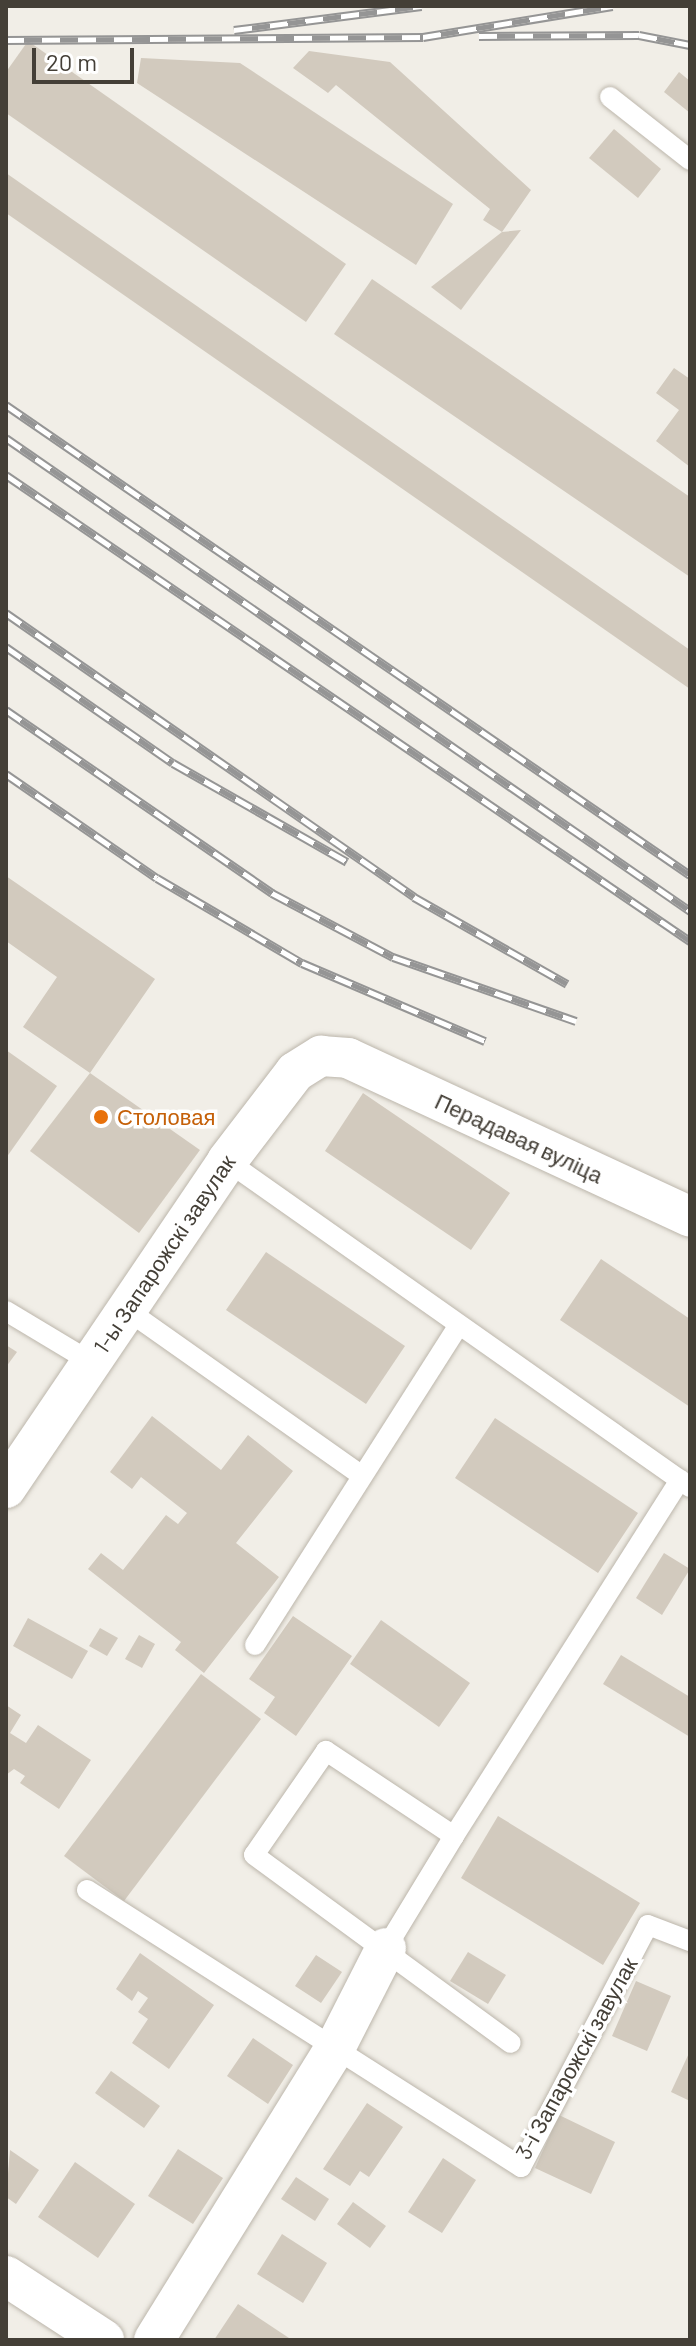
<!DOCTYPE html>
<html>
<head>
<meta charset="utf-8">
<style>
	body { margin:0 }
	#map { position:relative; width:696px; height:2346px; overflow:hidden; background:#f1eee7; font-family:Barlow,sans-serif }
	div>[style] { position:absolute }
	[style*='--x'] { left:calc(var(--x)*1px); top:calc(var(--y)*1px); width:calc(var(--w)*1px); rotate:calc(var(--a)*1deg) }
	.building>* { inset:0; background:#d2cabe }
	.roads { filter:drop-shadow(0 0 2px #bcb6ab) drop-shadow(0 0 2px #bcb6ab) }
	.service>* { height:20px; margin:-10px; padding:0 10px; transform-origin:10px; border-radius:10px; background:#fff }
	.minor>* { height:40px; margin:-20px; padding:0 20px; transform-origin:20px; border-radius:20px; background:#fff }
	.rail>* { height:9px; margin-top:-4.5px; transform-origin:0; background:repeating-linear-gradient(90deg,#fff 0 18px,#959595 0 36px); box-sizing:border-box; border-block:2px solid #959595 }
	.dots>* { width:22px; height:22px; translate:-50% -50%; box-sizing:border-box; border:4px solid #fff; border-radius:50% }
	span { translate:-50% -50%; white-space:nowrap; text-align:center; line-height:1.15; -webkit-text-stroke:7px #fff; paint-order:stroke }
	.food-label { font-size:22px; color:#c56008 }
	.left { translate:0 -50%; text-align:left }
	.street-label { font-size:22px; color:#443f37 }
	.frame { position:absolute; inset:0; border:8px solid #443f37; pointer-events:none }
	.scale { position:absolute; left:32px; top:48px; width:102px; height:36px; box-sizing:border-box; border:4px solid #443f37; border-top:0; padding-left:10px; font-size:24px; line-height:28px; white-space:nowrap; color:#443f37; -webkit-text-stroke:6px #fff; paint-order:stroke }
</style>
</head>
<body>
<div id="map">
	<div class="building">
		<i style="clip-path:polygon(28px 41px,346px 264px,306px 322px,6px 113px,6px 72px)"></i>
		<i style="clip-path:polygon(309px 51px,390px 62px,531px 190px,502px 232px,483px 220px,490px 209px,336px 85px,328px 93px,293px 68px)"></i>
		<i style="clip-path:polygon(141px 58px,240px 63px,453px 204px,416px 265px,137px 83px)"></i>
		<i style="clip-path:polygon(679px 72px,690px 81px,690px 113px,664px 92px)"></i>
		<i style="clip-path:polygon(614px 129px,661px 169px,638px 198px,589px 158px)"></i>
		<i style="clip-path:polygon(6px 173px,690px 650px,690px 689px,6px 213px)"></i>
		<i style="clip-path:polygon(521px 230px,461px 310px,431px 287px,502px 232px)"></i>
		<i style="clip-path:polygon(372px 279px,690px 497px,690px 577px,334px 334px)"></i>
		<i style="clip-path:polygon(674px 368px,690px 379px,690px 467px,656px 441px,679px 410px,656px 393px)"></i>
		<i style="clip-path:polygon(6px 876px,155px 979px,90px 1073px,23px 1027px,57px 977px,6px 941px)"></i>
		<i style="clip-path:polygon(6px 1050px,57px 1086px,6px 1158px)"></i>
		<i style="clip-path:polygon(90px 1073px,200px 1150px,139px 1233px,30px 1151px)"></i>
		<i style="clip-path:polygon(363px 1093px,510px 1193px,471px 1250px,325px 1151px)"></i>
		<i style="clip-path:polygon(266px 1252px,405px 1346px,366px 1404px,226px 1310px)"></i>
		<i style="clip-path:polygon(601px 1259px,690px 1319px,690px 1407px,560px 1320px)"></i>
		<i style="clip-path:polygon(6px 1345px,17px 1352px,6px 1367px)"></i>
		<i style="clip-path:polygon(152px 1416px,221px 1470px,248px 1435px,293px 1471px,236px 1543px,279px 1577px,204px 1673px,175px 1650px,181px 1642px,88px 1569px,101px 1553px,123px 1570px,166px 1515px,178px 1524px,187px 1513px,141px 1477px,132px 1489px,110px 1472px)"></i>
		<i style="clip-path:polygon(495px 1418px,638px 1513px,598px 1573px,455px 1478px)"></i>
		<i style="clip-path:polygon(664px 1553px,690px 1569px,662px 1615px,636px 1598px)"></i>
		<i style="clip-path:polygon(293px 1616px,352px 1656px,296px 1736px,264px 1713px,275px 1697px,249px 1679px)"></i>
		<i style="clip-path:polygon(28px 1618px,88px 1651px,72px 1679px,13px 1646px)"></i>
		<i style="clip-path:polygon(381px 1620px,470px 1683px,439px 1727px,350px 1664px)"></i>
		<i style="clip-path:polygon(100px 1628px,118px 1638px,107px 1656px,89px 1646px)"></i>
		<i style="clip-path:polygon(139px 1635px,155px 1644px,142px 1668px,125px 1659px)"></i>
		<i style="clip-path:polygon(621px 1655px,690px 1697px,690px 1737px,603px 1684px)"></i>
		<i style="clip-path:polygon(201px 1674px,261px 1719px,124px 1901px,64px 1856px)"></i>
		<i style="clip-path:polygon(6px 1705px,21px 1715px,10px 1733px,26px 1743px,38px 1725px,91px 1760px,59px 1809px,20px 1783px,25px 1776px,14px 1769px,6px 1775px)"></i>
		<i style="clip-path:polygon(498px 1816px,640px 1903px,603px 1965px,461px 1878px)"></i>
		<i style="clip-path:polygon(468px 1952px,506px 1975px,488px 2004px,450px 1981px)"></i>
		<i style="clip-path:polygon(140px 1953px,214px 2005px,169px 2069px,132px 2043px,148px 2019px,138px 2012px,148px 1998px,138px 1991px,132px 2001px,116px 1989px)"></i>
		<i style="clip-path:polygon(316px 1955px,342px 1972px,321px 2003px,295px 1986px)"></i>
		<i style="clip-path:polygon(636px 1981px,671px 1996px,647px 2051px,612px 2036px)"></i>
		<i style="clip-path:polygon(253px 2038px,293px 2065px,268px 2104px,227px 2076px)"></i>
		<i style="clip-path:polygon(690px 2051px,690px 2101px,671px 2092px)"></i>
		<i style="clip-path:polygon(111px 2071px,160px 2106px,144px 2128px,95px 2093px)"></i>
		<i style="clip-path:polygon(367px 2103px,403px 2127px,369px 2177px,360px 2171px,350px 2186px,323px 2169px)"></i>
		<i style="clip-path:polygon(559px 2115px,615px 2142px,591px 2194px,535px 2168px)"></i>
		<i style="clip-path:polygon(178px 2149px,223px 2178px,193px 2224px,148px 2196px)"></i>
		<i style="clip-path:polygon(10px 2150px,39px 2170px,16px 2204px,6px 2197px)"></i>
		<i style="clip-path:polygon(443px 2158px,476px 2180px,442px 2233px,408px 2212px)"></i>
		<i style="clip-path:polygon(75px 2162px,135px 2204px,98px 2258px,38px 2217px)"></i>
		<i style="clip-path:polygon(296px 2177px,329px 2199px,315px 2221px,281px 2199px)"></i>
		<i style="clip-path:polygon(353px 2202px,386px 2226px,370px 2248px,337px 2224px)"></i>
		<i style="clip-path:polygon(282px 2234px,327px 2263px,303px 2303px,257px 2274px)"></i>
		<i style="clip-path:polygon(238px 2304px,292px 2340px,214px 2340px)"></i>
	</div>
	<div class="roads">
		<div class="service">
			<i style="--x:610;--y:97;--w:102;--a:38.2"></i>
			<i style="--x:227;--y:1161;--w:566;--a:35.15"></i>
			<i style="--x:127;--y:1310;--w:286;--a:35.2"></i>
			<i style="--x:6;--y:1311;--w:99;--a:31"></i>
			<i style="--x:255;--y:1645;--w:379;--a:-57.5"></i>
			<i style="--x:454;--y:1836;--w:422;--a:-57.6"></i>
			<i style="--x:87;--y:1890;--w:515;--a:32.55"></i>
			<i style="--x:521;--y:2167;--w:273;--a:-62.3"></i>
			<i style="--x:648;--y:1925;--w:45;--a:20.9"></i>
			<i style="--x:386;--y:1948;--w:131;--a:-58.7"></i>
			<i style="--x:454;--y:1836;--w:154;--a:-146.4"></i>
			<i style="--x:326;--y:1751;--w:126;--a:124.7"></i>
			<i style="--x:254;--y:1855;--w:318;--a:36.2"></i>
		</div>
		<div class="minor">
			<i style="--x:6;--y:1488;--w:395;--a:-55.9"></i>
			<i style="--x:227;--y:1161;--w:112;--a:-52.6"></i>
			<i style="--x:295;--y:1072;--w:31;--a:-32"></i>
			<i style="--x:321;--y:1056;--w:27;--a:4"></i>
			<i style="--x:348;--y:1058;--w:377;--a:24.9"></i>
			<i style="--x:6;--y:2276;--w:117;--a:33.1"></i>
			<i style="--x:154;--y:2340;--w:344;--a:-58.2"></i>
			<i style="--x:335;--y:2048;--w:112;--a:-63"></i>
		</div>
	</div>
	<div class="rail">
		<i style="--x:234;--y:30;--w:189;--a:-7.3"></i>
		<i style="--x:479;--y:36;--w:160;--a:-0.4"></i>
		<i style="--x:639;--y:35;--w:52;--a:11.1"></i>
		<i style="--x:6;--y:40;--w:417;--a:-0.4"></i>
		<i style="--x:423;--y:37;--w:192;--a:-9.3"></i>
		<i style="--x:6;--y:405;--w:830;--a:34.49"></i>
		<i style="--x:6;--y:438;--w:832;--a:34.66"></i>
		<i style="--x:6;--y:475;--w:828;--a:34.27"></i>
		<i style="--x:6;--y:613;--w:497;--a:34.8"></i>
		<i style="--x:414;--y:897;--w:176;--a:29.6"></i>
		<i style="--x:6;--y:647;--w:203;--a:34.8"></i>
		<i style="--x:173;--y:763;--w:200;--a:29.6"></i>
		<i style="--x:6;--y:710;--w:323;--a:34.5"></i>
		<i style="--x:272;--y:893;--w:137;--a:27.9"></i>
		<i style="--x:393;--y:957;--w:194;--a:19.3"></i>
		<i style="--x:6;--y:774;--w:183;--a:34.6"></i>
		<i style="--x:157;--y:878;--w:168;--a:30.4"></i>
		<i style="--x:302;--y:963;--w:199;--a:23.1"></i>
	</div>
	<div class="dots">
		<i style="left:101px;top:1117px;background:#e8710a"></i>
	</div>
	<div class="food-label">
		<span class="left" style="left:117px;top:1117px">Столовая</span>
	</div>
	<div class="street-label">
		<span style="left:519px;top:1138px;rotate:25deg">Перадавая вуліца</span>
		<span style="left:164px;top:1254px;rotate:-56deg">1-ы Запарожскі завулак</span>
		<span style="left:576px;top:2058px;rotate:-61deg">3-і Запарожскі завулак</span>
	</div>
	<div class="frame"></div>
	<div class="scale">20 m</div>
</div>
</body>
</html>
